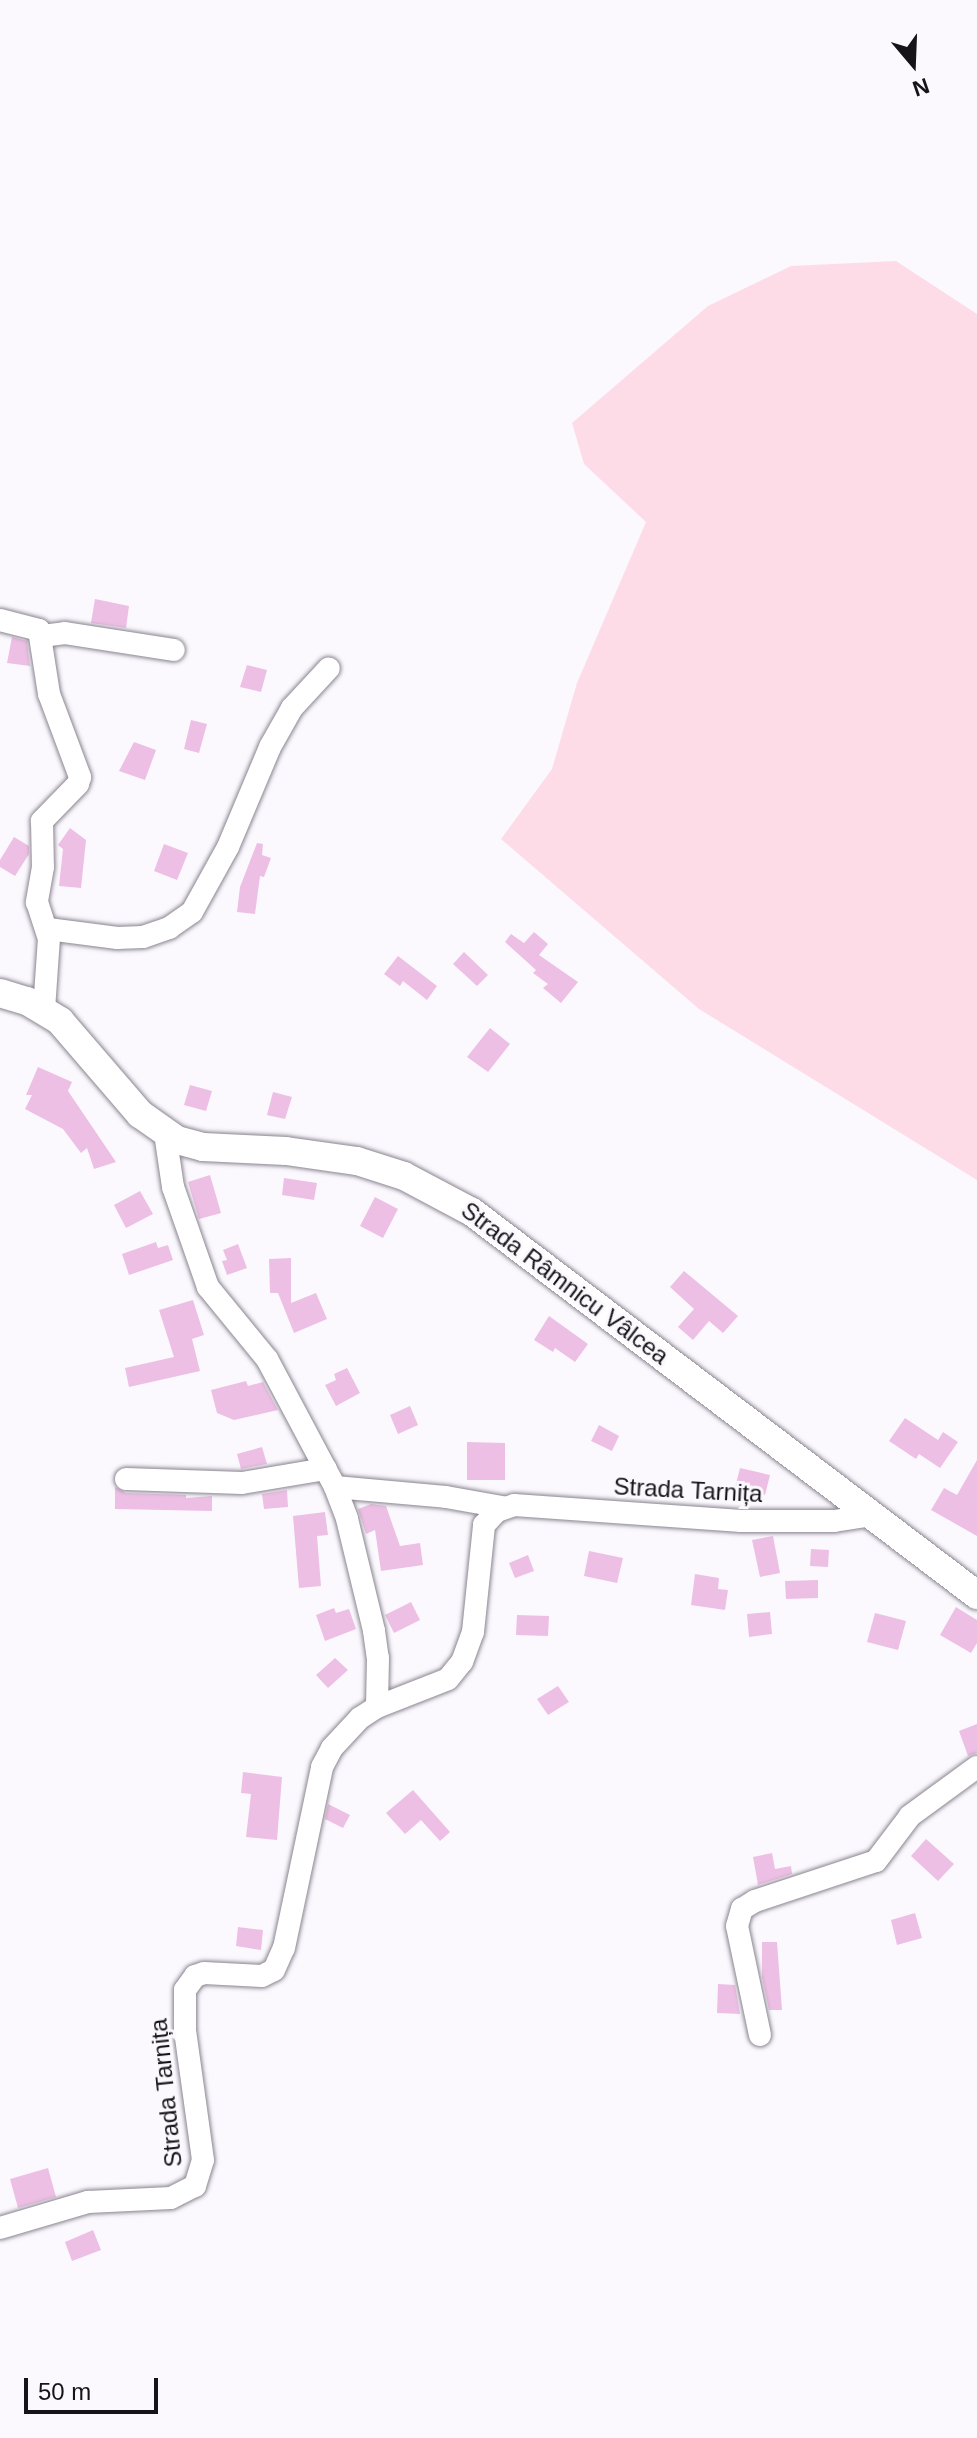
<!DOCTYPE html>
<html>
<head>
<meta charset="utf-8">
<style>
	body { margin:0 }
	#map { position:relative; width:977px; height:2438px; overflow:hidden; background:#fbf9fe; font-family:Helvetica,sans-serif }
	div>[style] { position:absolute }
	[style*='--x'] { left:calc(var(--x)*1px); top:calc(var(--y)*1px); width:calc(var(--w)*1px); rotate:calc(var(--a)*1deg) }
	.green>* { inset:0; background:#fddce7 }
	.building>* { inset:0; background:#edbfe5 }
	.roads { filter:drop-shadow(0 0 2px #8a848f) drop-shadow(0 0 2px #8a848f) }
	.minor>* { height:22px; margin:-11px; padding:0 11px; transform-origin:11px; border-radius:11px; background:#fff }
	.major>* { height:28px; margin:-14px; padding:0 14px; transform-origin:14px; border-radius:14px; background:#fff }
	span { translate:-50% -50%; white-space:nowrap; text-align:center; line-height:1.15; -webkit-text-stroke:6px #fbf9fe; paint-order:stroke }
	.street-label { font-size:24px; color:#161418 }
	.north { position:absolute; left:873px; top:24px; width:80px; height:80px; -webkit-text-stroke:6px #fbf9fe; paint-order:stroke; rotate:161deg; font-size:22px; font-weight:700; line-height:32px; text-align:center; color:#161418 }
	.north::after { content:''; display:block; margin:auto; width:28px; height:36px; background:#161418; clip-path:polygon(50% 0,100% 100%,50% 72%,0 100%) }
	.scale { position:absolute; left:24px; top:2378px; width:134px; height:36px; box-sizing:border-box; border:4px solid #161418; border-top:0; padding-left:10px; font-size:24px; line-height:28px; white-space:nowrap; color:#161418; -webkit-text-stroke:6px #fbf9fe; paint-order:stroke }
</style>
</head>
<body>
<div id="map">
	<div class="green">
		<i style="clip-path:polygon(896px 261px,977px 314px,977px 1180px,699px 1009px,501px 839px,552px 769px,577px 683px,646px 522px,584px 464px,572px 423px,708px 306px,791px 266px)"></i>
	</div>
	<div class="building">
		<i style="clip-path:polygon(95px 599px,129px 606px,126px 628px,91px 623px)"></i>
		<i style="clip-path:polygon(12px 637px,27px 641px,30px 666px,7px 663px)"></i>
		<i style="clip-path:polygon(247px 665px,267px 670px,261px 692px,240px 687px)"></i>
		<i style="clip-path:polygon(191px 720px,207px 724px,199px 753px,184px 749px)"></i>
		<i style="clip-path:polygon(134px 742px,156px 750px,145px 780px,119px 771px)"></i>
		<i style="clip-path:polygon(70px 828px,86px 840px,81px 888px,59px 886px,63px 849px,58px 845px)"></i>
		<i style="clip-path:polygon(14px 837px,29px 846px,29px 854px,15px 876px,0 867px,0 860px)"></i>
		<i style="clip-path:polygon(257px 843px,263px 844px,262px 855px,271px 858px,264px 877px,260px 876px,255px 914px,237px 912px,240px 887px)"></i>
		<i style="clip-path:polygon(164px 844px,188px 853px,177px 880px,154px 871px)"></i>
		<i style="clip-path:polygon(534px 932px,548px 944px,539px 955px,578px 982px,561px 1003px,543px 988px,548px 984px,533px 973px,536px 970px,505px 942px,511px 934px,524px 943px)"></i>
		<i style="clip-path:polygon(464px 952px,488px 975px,477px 986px,453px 964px)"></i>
		<i style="clip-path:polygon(398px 956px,437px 986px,427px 1000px,403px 981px,400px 986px,384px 974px)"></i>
		<i style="clip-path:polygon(490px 1028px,510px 1044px,488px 1072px,467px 1057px)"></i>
		<i style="clip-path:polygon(38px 1067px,72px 1082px,68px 1091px,116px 1162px,94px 1169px,87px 1148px,81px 1153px,63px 1129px,25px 1109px,32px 1095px,26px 1095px)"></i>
		<i style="clip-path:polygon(190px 1085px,212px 1091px,206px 1111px,184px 1105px)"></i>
		<i style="clip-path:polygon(273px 1092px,292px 1097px,285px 1119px,267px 1115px)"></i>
		<i style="clip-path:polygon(210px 1175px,221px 1213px,199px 1219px,188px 1182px)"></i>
		<i style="clip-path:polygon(284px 1178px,317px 1183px,314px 1200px,282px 1195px)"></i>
		<i style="clip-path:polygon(140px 1191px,153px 1214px,126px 1228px,114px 1205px)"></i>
		<i style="clip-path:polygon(375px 1197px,398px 1209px,383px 1238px,360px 1226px)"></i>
		<i style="clip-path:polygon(156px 1242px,158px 1248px,168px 1245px,173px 1260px,129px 1275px,122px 1254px)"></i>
		<i style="clip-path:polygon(238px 1244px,247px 1268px,227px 1275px,222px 1261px,227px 1260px,223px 1250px)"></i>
		<i style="clip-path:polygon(291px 1258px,291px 1303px,316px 1293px,327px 1319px,294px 1333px,278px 1293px,270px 1293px,269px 1259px)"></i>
		<i style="clip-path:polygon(684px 1271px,738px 1316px,723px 1333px,709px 1321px,693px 1340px,678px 1327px,694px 1309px,670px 1287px)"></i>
		<i style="clip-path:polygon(193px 1300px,204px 1335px,192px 1339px,200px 1371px,129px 1387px,125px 1368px,174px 1357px,159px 1310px)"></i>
		<i style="clip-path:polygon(549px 1316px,588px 1344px,575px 1362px,555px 1348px,553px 1352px,534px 1340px)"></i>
		<i style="clip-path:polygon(347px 1368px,360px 1393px,336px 1406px,325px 1385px,336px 1380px,334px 1374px)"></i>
		<i style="clip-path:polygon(246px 1381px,248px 1386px,263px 1382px,278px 1410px,234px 1420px,217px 1413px,211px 1390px)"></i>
		<i style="clip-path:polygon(410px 1406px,418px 1425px,398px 1434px,390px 1415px)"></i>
		<i style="clip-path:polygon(905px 1418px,938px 1440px,943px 1432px,958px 1442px,940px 1468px,919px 1454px,916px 1459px,889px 1441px)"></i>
		<i style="clip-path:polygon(599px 1425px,619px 1436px,612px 1451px,591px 1441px)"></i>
		<i style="clip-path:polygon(467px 1442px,505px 1443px,505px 1480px,467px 1480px)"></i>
		<i style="clip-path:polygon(262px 1447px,267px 1464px,241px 1469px,237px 1454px)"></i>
		<i style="clip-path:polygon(977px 1460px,977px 1536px,931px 1510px,944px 1488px,957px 1495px)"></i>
		<i style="clip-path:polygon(740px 1468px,770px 1475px,765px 1495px,735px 1488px)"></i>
		<i style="clip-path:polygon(115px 1487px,126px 1493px,186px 1495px,186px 1498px,212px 1496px,212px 1511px,115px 1509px)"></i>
		<i style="clip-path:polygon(287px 1490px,288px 1507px,264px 1509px,262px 1494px)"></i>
		<i style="clip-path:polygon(371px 1504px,386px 1506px,400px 1546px,420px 1543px,423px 1565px,381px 1571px,375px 1530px,366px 1534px,358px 1509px)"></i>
		<i style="clip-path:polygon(325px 1512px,328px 1535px,317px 1536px,321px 1586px,299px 1588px,293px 1516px)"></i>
		<i style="clip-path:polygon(773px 1536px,780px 1573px,760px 1577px,752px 1540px)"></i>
		<i style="clip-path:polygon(811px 1549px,829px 1550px,828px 1567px,810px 1566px)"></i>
		<i style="clip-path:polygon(589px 1551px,623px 1558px,617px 1583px,584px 1576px)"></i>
		<i style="clip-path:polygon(528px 1555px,534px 1571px,515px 1578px,509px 1563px)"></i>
		<i style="clip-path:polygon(695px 1574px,719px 1578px,718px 1589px,728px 1590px,725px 1610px,691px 1605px)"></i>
		<i style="clip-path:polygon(818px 1580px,818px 1598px,786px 1599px,785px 1581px)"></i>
		<i style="clip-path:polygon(411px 1602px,420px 1620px,394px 1633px,385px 1615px)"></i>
		<i style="clip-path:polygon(956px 1607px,977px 1620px,977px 1643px,971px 1653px,940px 1635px)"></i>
		<i style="clip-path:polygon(334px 1608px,336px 1613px,349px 1609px,356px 1629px,325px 1641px,316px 1615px)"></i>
		<i style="clip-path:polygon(770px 1612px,772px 1634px,749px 1637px,747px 1614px)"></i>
		<i style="clip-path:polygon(875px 1613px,906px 1621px,898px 1650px,867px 1642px)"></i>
		<i style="clip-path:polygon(517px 1615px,549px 1616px,548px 1636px,516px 1635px)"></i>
		<i style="clip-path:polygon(335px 1658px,348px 1670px,328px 1688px,316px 1675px)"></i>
		<i style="clip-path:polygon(558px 1686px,569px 1702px,548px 1715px,537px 1699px)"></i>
		<i style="clip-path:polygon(977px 1724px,977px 1753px,968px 1756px,959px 1731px)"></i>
		<i style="clip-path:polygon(243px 1772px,282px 1777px,277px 1840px,246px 1837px,251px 1794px,241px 1793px)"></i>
		<i style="clip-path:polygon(413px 1790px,450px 1832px,440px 1841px,421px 1820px,405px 1834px,386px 1813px)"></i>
		<i style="clip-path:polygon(328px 1804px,350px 1815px,343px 1828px,325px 1819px)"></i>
		<i style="clip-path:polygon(926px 1839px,954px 1864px,938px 1881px,911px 1856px)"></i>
		<i style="clip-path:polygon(772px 1853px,775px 1869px,791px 1866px,792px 1874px,758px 1885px,753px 1857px)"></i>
		<i style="clip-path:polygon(915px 1913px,922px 1938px,897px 1945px,891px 1920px)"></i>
		<i style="clip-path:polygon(238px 1927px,263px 1930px,261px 1950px,236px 1946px)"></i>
		<i style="clip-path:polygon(762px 1942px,777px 1942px,782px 2010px,769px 2010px,762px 1977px)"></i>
		<i style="clip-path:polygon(718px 1984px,735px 1985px,740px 2014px,717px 2013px)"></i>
		<i style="clip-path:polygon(48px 2168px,56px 2197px,18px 2208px,10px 2179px)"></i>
		<i style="clip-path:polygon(93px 2230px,101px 2250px,72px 2261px,65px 2242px)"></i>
	</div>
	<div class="roads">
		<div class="minor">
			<i style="--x:0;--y:620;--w:40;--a:14.4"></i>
			<i style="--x:39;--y:630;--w:65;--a:81.1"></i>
			<i style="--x:49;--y:694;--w:89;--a:69.5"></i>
			<i style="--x:80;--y:777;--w:7;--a:106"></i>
			<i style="--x:78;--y:784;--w:52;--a:134.2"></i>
			<i style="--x:42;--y:821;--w:46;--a:88.8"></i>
			<i style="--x:43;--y:867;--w:36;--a:100"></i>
			<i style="--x:37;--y:902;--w:38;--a:72"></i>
			<i style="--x:49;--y:938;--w:72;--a:94"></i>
			<i style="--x:42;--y:636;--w:23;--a:-7"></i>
			<i style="--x:65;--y:633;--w:110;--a:8.9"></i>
			<i style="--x:48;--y:929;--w:70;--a:7.4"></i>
			<i style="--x:117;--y:938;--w:26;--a:-2"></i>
			<i style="--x:143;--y:937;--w:28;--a:-19"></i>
			<i style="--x:169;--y:928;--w:28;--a:-35"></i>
			<i style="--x:192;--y:912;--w:74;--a:-61"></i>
			<i style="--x:228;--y:847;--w:108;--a:-67.2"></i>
			<i style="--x:270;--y:747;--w:45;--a:-60.6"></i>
			<i style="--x:292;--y:708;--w:54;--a:-47.2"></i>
			<i style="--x:165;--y:1133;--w:55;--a:81.6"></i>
			<i style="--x:173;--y:1187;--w:106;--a:70.7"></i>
			<i style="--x:208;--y:1287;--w:93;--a:50.7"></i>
			<i style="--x:267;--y:1359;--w:145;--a:62"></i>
			<i style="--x:335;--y:1487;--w:34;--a:69"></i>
			<i style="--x:347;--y:1519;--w:115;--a:76.4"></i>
			<i style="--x:374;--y:1631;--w:27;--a:82"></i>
			<i style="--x:378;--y:1658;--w:49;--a:91.2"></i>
			<i style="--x:126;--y:1479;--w:116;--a:2"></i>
			<i style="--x:242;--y:1483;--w:85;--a:-9.5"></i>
			<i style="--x:335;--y:1487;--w:111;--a:5.1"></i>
			<i style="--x:446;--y:1497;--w:57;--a:10.1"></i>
			<i style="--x:760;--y:2035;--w:111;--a:-101.9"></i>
			<i style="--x:737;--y:1926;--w:18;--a:-74"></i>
			<i style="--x:742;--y:1909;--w:15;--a:-32"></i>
			<i style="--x:755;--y:1901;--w:127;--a:-18.3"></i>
			<i style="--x:876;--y:1861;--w:56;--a:-52.9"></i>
			<i style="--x:910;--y:1816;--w:83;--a:-36.2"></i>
			<i style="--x:0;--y:2228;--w:92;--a:-16.5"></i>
			<i style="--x:88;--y:2202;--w:83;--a:-2.8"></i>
			<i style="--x:171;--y:2198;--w:27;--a:-27"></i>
			<i style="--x:195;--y:2186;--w:27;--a:-73"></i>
			<i style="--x:203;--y:2160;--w:130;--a:-97.9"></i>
			<i style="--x:185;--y:2031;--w:41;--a:-90"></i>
			<i style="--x:185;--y:1990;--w:17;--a:-54"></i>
			<i style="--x:195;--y:1976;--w:9;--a:-18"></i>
			<i style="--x:204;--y:1973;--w:58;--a:3"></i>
			<i style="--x:262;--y:1976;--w:13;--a:-27"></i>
			<i style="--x:274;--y:1970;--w:24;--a:-66"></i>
			<i style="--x:284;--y:1948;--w:185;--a:-78.1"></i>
			<i style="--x:322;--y:1767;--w:21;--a:-62"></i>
			<i style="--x:332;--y:1748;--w:41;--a:-47"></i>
			<i style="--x:360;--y:1718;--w:20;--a:-33"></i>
			<i style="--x:377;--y:1707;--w:76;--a:-21.5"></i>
			<i style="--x:448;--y:1679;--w:22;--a:-51"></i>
			<i style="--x:462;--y:1662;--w:32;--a:-70"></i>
			<i style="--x:473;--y:1632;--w:108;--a:-84.1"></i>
			<i style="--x:484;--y:1525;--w:19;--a:-47"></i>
			<i style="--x:497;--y:1511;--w:18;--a:-19"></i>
			<i style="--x:514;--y:1505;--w:228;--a:4"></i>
			<i style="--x:741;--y:1521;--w:93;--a:0"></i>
			<i style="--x:834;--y:1521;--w:36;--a:-9"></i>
		</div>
		<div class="major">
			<i style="--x:0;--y:993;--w:28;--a:17"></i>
			<i style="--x:27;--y:1001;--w:39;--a:31"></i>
			<i style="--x:60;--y:1021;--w:123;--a:49.3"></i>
			<i style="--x:140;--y:1114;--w:45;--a:35.1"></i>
			<i style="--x:177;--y:1140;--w:27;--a:15"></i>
			<i style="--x:203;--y:1147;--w:83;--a:2.8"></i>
			<i style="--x:286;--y:1151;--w:72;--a:8"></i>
			<i style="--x:357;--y:1161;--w:49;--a:17.7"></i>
			<i style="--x:404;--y:1176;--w:77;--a:27.9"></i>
			<i style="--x:472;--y:1212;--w:634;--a:37.18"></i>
		</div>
	</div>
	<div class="street-label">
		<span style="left:565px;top:1283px;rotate:37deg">Strada Râmnicu Vâlcea</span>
		<span style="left:688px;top:1490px;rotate:3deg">Strada Tarnița</span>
		<span style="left:166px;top:2093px;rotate:-96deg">Strada Tarnița</span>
	</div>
	<div class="north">N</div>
	<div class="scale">50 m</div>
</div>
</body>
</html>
